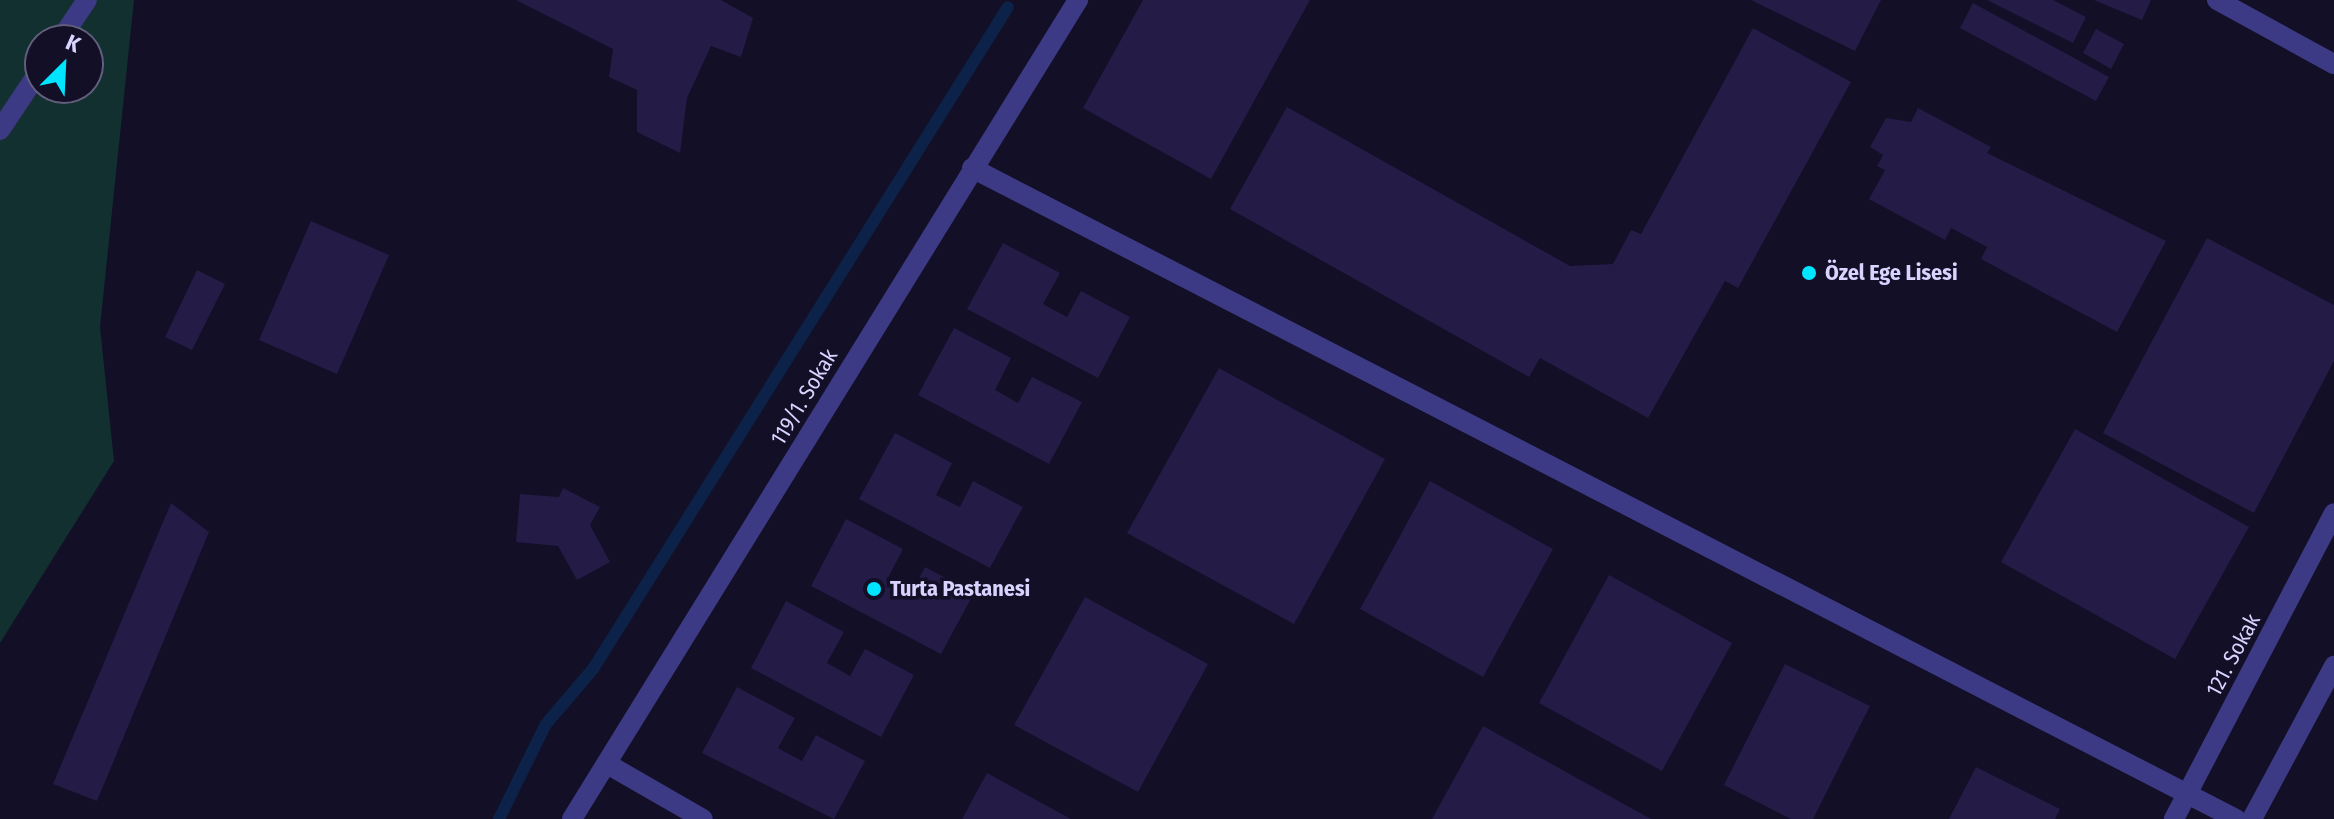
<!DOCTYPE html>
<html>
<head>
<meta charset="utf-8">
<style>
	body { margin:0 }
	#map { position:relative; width:2334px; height:819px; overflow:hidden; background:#130f26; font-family:"Fira Sans Condensed",sans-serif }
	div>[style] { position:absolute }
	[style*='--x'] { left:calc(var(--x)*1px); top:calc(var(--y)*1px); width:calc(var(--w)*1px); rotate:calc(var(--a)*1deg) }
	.green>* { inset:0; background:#12302f }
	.stream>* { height:12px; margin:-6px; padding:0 6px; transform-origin:6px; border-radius:6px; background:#0c2248 }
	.building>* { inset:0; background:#241b47 }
	.minor>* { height:20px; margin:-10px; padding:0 10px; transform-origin:10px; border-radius:10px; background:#3d3a85 }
	.dots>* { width:22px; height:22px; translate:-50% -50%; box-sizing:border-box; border:4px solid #130f26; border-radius:50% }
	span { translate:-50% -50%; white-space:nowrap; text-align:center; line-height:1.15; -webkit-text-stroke:7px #130f26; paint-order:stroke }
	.poi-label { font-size:22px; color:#d9d4ff; font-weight:700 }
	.left { translate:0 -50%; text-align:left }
	.street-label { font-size:22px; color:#d9d4ff }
	.north { position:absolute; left:24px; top:24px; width:80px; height:80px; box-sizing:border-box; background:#130f26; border:2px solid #625e7d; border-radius:50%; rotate:24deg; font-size:22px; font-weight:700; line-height:32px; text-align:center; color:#d9d4ff }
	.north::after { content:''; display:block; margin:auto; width:28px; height:36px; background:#00e5ff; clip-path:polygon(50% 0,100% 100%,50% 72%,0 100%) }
</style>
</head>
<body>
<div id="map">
	<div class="green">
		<i style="clip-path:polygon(evenodd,0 0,134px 0,100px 327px,114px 461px,0 643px,0 0,40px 40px,88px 40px,88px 88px,40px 88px,40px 40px)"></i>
	</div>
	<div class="stream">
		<i style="--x:499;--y:819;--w:106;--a:-63.7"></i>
		<i style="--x:546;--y:724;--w:72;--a:-49.5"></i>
		<i style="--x:593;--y:669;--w:781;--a:-57.92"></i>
	</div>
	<div class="building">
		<i style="clip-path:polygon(516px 0,721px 0,753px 18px,741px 57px,711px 46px,687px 98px,680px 153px,637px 132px,637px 90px,609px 77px,613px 49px)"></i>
		<i style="clip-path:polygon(1143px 0,1310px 0,1211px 179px,1083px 108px)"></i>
		<i style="clip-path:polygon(1751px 0,1881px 0,1855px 51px)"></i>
		<i style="clip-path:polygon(1987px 0,2053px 0,2086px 17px,2073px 43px)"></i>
		<i style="clip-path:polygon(2094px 0,2151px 0,2142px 20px)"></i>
		<i style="clip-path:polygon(1973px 3px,2109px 77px,2096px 101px,1960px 28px)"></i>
		<i style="clip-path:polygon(1753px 28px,1851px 82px,1738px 288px,1725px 281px,1648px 418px,1540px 358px,1529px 377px,1230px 209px,1287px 107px,1570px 266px,1613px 264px,1631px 230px,1641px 234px)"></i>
		<i style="clip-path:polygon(2096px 29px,2124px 44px,2111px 69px,2083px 53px)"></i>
		<i style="clip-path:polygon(1918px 108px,1991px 147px,1987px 153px,2166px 241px,2117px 332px,1981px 259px,1987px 247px,1951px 228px,1945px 240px,1869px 199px,1885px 170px,1877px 166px,1883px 155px,1870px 147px,1886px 118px,1911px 122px)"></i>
		<i style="clip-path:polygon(311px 221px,389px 255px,337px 374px,259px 340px)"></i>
		<i style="clip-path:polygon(2207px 238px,2334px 305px,2334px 361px,2254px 513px,2103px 433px)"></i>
		<i style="clip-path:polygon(1003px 243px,1060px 273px,1043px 304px,1067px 317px,1081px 291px,1130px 317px,1098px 378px,967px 309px)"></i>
		<i style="clip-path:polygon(197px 270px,225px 284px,192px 350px,165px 337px)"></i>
		<i style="clip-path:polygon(954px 328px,1011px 358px,995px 390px,1018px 403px,1032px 377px,1082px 402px,1049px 464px,918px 395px)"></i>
		<i style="clip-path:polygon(1219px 368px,1385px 459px,1294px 624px,1127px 533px)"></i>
		<i style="clip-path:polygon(2075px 429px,2249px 527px,2175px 659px,2001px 562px)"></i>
		<i style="clip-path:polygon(895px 433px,952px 463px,936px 495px,960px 507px,973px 481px,1023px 507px,990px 568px,859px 499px)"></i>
		<i style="clip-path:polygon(1430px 481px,1553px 549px,1483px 677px,1360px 609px)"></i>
		<i style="clip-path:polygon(563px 488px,600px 507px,590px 525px,610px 562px,577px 580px,558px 546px,516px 542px,520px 494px,559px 497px)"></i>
		<i style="clip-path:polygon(171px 503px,209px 532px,97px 801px,53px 784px)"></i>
		<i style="clip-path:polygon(846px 519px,903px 549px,887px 580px,911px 593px,925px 567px,974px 593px,941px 654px,811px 586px)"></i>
		<i style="clip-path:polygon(1609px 575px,1732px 643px,1662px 771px,1539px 703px)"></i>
		<i style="clip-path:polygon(1085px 597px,1208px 664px,1138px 792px,1014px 725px)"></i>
		<i style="clip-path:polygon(786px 601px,844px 632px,827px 663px,850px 676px,865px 649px,914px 675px,881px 737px,751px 668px)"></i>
		<i style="clip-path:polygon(1785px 664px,1870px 706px,1813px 819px,1791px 819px,1724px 785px)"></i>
		<i style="clip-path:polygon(737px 687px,795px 718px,778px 748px,802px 761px,816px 735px,865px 761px,834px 819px,702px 753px)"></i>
		<i style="clip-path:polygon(1483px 726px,1651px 819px,1432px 819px)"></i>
		<i style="clip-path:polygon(1976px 767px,2060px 809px,2055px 819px,1949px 819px)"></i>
		<i style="clip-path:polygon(987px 773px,1071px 819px,962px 819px)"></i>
	</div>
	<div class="minor">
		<i style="--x:2217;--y:0;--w:133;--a:28.7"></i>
		<i style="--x:60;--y:40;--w:48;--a:-56"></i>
		<i style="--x:0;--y:130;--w:72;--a:-56.3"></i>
		<i style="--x:972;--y:168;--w:1422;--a:27.25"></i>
		<i style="--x:609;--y:765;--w:108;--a:29.9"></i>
		<i style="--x:572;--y:819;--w:963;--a:-58.29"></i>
		<i style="--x:2174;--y:819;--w:345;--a:-62.4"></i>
		<i style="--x:2252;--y:819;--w:174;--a:-61.8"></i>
	</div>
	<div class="dots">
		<i style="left:1809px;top:273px;background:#00e5ff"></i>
		<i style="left:874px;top:589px;background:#00e5ff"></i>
	</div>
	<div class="poi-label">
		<span class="left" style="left:1825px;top:273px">Özel Ege Lisesi</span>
		<span class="left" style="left:890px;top:589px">Turta Pastanesi</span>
	</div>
	<div class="street-label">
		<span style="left:804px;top:397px;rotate:-59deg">119/1. Sokak</span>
		<span style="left:2233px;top:655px;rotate:-62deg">121. Sokak</span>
	</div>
	<div class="north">K</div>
</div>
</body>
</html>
